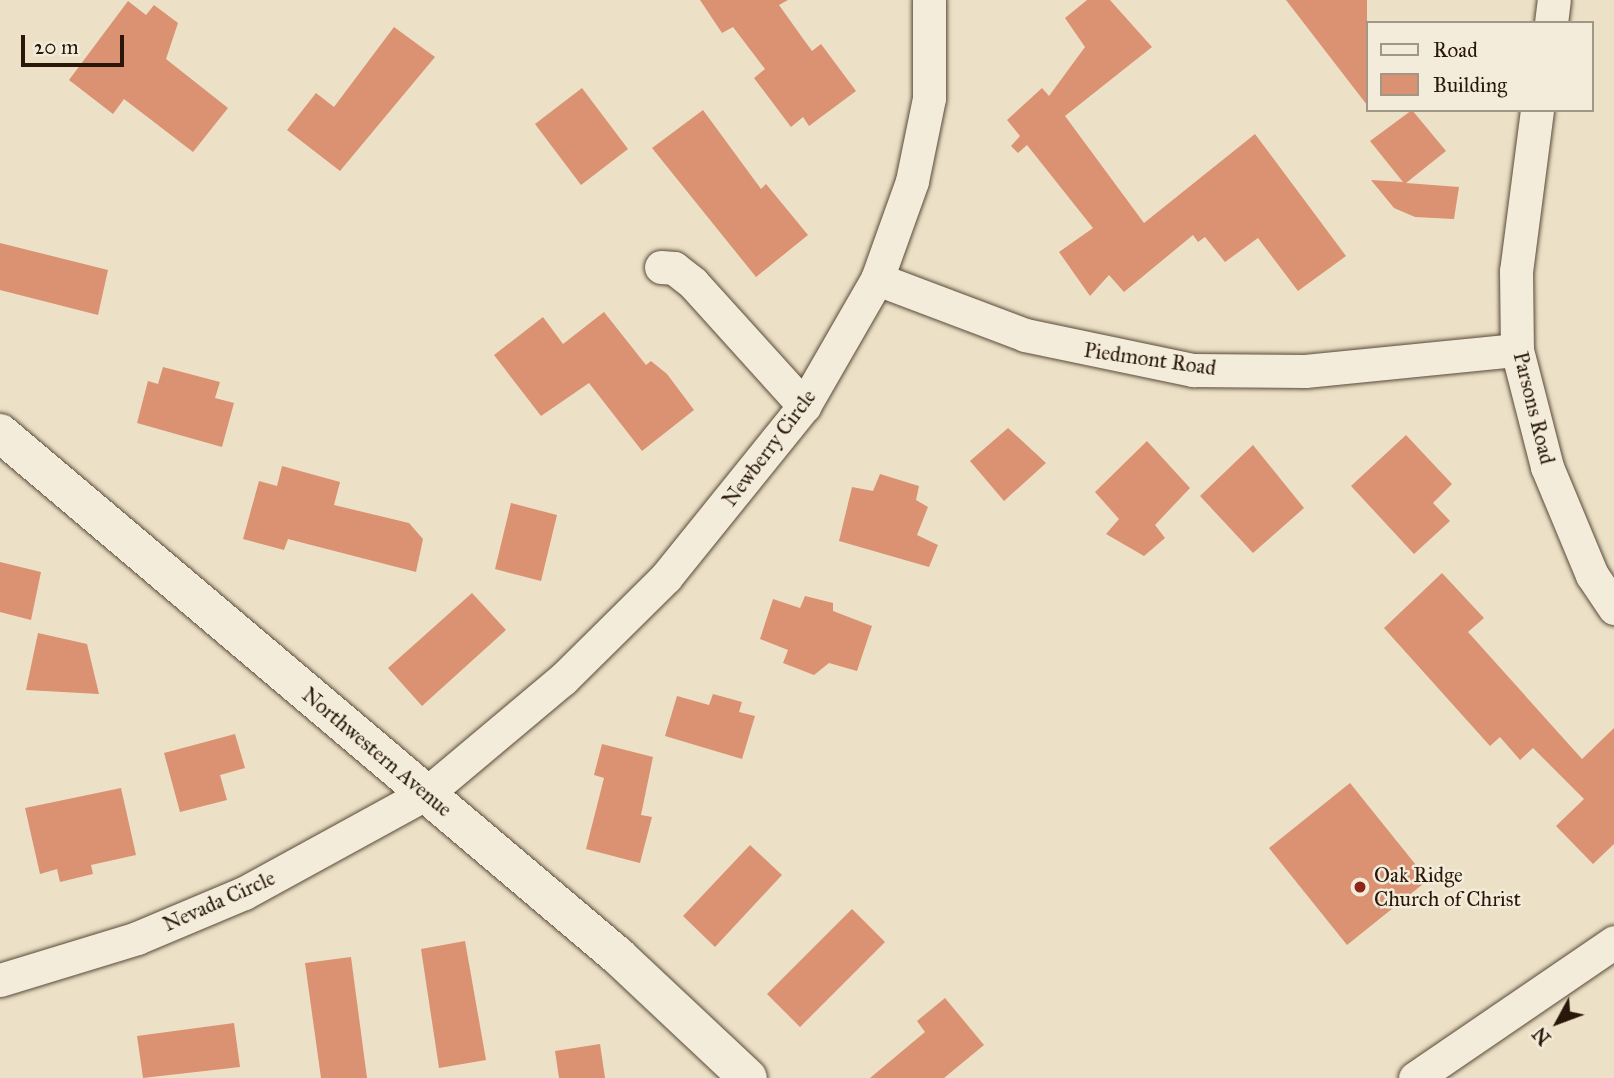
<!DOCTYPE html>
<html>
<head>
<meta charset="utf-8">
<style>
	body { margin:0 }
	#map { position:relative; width:1614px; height:1078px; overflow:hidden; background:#ece1c7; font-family:"IM FELL Great Primer",serif }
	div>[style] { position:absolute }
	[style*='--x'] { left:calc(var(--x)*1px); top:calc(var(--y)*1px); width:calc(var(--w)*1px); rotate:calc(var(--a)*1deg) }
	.building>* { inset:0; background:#da9272 }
	.roads { filter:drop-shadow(0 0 2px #5a4a38) drop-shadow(0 0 2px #5a4a38) }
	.minor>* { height:33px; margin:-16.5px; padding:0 16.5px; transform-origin:16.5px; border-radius:16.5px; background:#f3ecdb }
	.tertiary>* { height:38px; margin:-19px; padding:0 19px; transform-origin:19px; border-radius:19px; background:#f3ecdb }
	.dots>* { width:19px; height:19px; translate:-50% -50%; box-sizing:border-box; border:4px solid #f3ecdb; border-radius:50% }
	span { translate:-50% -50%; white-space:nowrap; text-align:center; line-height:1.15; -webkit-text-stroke:5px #f3ecdb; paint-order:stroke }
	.street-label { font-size:21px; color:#291809 }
	.poi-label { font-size:21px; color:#291809 }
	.left { translate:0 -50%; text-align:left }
	.legend { position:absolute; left:1366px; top:21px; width:228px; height:91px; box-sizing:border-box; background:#f3ecdb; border:2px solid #a29787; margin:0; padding:9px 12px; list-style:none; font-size:21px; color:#291809 }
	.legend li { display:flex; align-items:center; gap:14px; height:35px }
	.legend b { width:35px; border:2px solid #a29787 }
	.north { position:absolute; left:1523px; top:987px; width:70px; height:70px; -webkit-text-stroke:5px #f3ecdb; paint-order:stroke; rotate:229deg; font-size:19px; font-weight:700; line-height:28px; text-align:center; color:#291809 }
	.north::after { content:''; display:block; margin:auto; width:24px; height:32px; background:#291809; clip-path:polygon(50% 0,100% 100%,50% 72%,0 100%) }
	.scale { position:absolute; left:21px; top:35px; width:103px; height:32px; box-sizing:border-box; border:4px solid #291809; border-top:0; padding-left:9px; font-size:21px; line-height:24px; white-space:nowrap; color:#291809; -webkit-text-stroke:5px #f3ecdb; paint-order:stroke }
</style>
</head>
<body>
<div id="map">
	<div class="building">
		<i style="clip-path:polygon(700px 0,788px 0,779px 5px,804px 40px,812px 51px,821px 44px,856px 91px,809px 126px,803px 117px,791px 127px,754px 78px,765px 69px,733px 27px,722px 33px)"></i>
		<i style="clip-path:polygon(1087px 0,1110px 0,1152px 47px,1065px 116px,1144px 223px,1255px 134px,1346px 256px,1298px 291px,1258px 238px,1225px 262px,1205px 237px,1198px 242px,1193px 235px,1124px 292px,1109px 275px,1090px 296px,1059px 252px,1093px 228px,1027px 145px,1018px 153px,1011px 146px,1020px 136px,1007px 120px,1042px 88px,1049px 96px,1085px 47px,1065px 18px)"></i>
		<i style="clip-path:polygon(1286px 0,1367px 0,1367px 105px)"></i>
		<i style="clip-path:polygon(128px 1px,146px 15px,154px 5px,178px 23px,166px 59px,228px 108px,193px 152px,124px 99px,113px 114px,69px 80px)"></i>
		<i style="clip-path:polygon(394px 27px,435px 57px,340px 171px,287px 130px,316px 93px,334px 107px)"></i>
		<i style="clip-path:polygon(582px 88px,628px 149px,581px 185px,535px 124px)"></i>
		<i style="clip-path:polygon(703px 110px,761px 189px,766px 184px,808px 235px,756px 277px,652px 148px)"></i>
		<i style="clip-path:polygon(1412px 110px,1446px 151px,1406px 183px,1459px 187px,1454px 219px,1415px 217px,1394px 208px,1371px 180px,1403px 182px,1370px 141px)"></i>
		<i style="clip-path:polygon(0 243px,108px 270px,98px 315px,0 290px)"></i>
		<i style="clip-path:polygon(604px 312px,646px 365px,651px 361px,667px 374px,694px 410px,642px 451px,589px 383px,541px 416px,494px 355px,543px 317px,563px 344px)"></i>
		<i style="clip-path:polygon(163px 367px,220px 382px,215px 398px,234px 403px,222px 447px,137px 423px,148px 381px,158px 384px)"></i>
		<i style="clip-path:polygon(1008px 428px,1046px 463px,1004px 501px,970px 461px)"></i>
		<i style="clip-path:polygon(1406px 435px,1452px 484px,1433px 503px,1450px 521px,1414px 554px,1351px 486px)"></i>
		<i style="clip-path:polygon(1147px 441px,1190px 488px,1155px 525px,1165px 538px,1144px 556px,1106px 534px,1119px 519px,1095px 492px)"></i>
		<i style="clip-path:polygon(1253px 445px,1304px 508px,1253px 553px,1200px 496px)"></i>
		<i style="clip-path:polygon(282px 466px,340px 482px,334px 505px,409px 523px,423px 539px,416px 572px,288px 539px,284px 550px,243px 539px,259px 481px,277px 486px)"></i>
		<i style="clip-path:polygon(880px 474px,919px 486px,916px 500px,928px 507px,917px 535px,938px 545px,929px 567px,839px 541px,852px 487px,873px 491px)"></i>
		<i style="clip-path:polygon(511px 503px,557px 515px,541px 581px,495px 569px)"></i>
		<i style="clip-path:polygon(0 562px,41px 572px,31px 620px,0 612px)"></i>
		<i style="clip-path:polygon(1442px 573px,1484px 618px,1468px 632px,1582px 759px,1614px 728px,1614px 844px,1593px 864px,1556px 826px,1584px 799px,1533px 748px,1520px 760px,1500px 737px,1490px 746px,1384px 628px)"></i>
		<i style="clip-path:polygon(472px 593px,506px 630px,422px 706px,388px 668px)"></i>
		<i style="clip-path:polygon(805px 596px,833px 603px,833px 611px,872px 626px,857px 671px,829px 663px,814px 675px,783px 663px,788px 650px,760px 639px,773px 599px,800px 608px)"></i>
		<i style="clip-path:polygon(38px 633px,87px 644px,99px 694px,26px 690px)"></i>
		<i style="clip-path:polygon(713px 694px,742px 702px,739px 712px,755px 716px,742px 759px,665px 736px,677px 696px,709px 705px)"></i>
		<i style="clip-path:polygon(235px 734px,245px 768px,220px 775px,227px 800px,180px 812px,164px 753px)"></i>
		<i style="clip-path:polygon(602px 744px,653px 757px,641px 815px,652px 817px,640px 863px,586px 849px,604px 778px,594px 775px)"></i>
		<i style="clip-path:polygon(1350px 783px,1428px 880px,1347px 945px,1269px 848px)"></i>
		<i style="clip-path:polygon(121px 788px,136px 855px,91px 865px,93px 874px,60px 882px,57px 869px,40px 874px,25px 808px)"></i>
		<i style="clip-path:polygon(750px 845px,782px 875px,715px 947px,683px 916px)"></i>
		<i style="clip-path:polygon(852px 909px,885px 942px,800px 1027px,767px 994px)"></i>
		<i style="clip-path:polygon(465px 941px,486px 1060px,439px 1068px,421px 949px)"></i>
		<i style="clip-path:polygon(351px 957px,367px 1078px,321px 1078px,305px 963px)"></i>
		<i style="clip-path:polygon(945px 998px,984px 1045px,944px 1078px,870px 1078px,925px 1032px,917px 1021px)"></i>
		<i style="clip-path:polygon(234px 1023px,240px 1067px,143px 1078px,137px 1036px)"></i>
		<i style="clip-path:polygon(600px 1044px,605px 1078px,559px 1078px,555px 1051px)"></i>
	</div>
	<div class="roads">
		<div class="minor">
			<i style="--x:1551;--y:23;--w:23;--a:-83"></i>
			<i style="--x:1537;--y:110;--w:162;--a:97.4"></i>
			<i style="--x:1516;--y:271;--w:79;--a:89.3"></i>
			<i style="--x:1517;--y:350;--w:121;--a:75.6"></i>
			<i style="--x:1547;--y:467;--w:117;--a:67.4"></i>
			<i style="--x:1592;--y:575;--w:40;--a:56"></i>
			<i style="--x:661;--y:267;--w:13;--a:4"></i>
			<i style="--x:674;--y:268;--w:24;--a:38"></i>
			<i style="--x:693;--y:283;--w:166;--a:47.9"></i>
			<i style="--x:877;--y:279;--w:158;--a:20.7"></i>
			<i style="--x:1025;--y:335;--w:172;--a:11.8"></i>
			<i style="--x:1193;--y:370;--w:112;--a:0.5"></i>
			<i style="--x:1305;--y:371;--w:213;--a:-5.7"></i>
			<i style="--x:0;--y:980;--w:143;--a:-17"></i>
			<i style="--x:137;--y:938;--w:116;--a:-22.8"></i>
			<i style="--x:244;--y:893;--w:209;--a:-28.7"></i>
			<i style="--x:427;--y:793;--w:177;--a:-40"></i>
			<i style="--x:563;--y:679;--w:145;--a:-44.7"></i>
			<i style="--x:666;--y:577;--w:220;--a:-51.1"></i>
			<i style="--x:804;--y:406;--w:146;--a:-60.1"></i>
			<i style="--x:877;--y:279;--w:104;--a:-70.3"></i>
			<i style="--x:912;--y:181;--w:85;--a:-78.4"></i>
			<i style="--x:929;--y:98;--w:98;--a:-90"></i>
			<i style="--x:1415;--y:1078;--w:241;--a:-34.3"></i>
		</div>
		<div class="tertiary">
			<i style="--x:0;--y:433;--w:810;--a:40.24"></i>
			<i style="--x:618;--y:956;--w:178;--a:43.2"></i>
		</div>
	</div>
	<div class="dots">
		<i style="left:1360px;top:887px;background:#8f2418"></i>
	</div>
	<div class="street-label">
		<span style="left:1150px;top:359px;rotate:8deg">Piedmont Road</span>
		<span style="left:1534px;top:408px;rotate:76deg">Parsons Road</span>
		<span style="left:769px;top:448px;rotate:-53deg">Newberry Circle</span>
		<span style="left:377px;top:752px;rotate:40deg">Northwestern Avenue</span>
		<span style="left:219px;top:901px;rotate:-24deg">Nevada Circle</span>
	</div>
	<div class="poi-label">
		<span class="left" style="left:1374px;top:887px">Oak Ridge<br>Church of Christ</span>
	</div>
	<ul class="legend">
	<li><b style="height:9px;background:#f3ecdb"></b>Road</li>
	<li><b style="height:19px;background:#da9272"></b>Building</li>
	</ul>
	<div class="north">N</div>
	<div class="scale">20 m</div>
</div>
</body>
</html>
